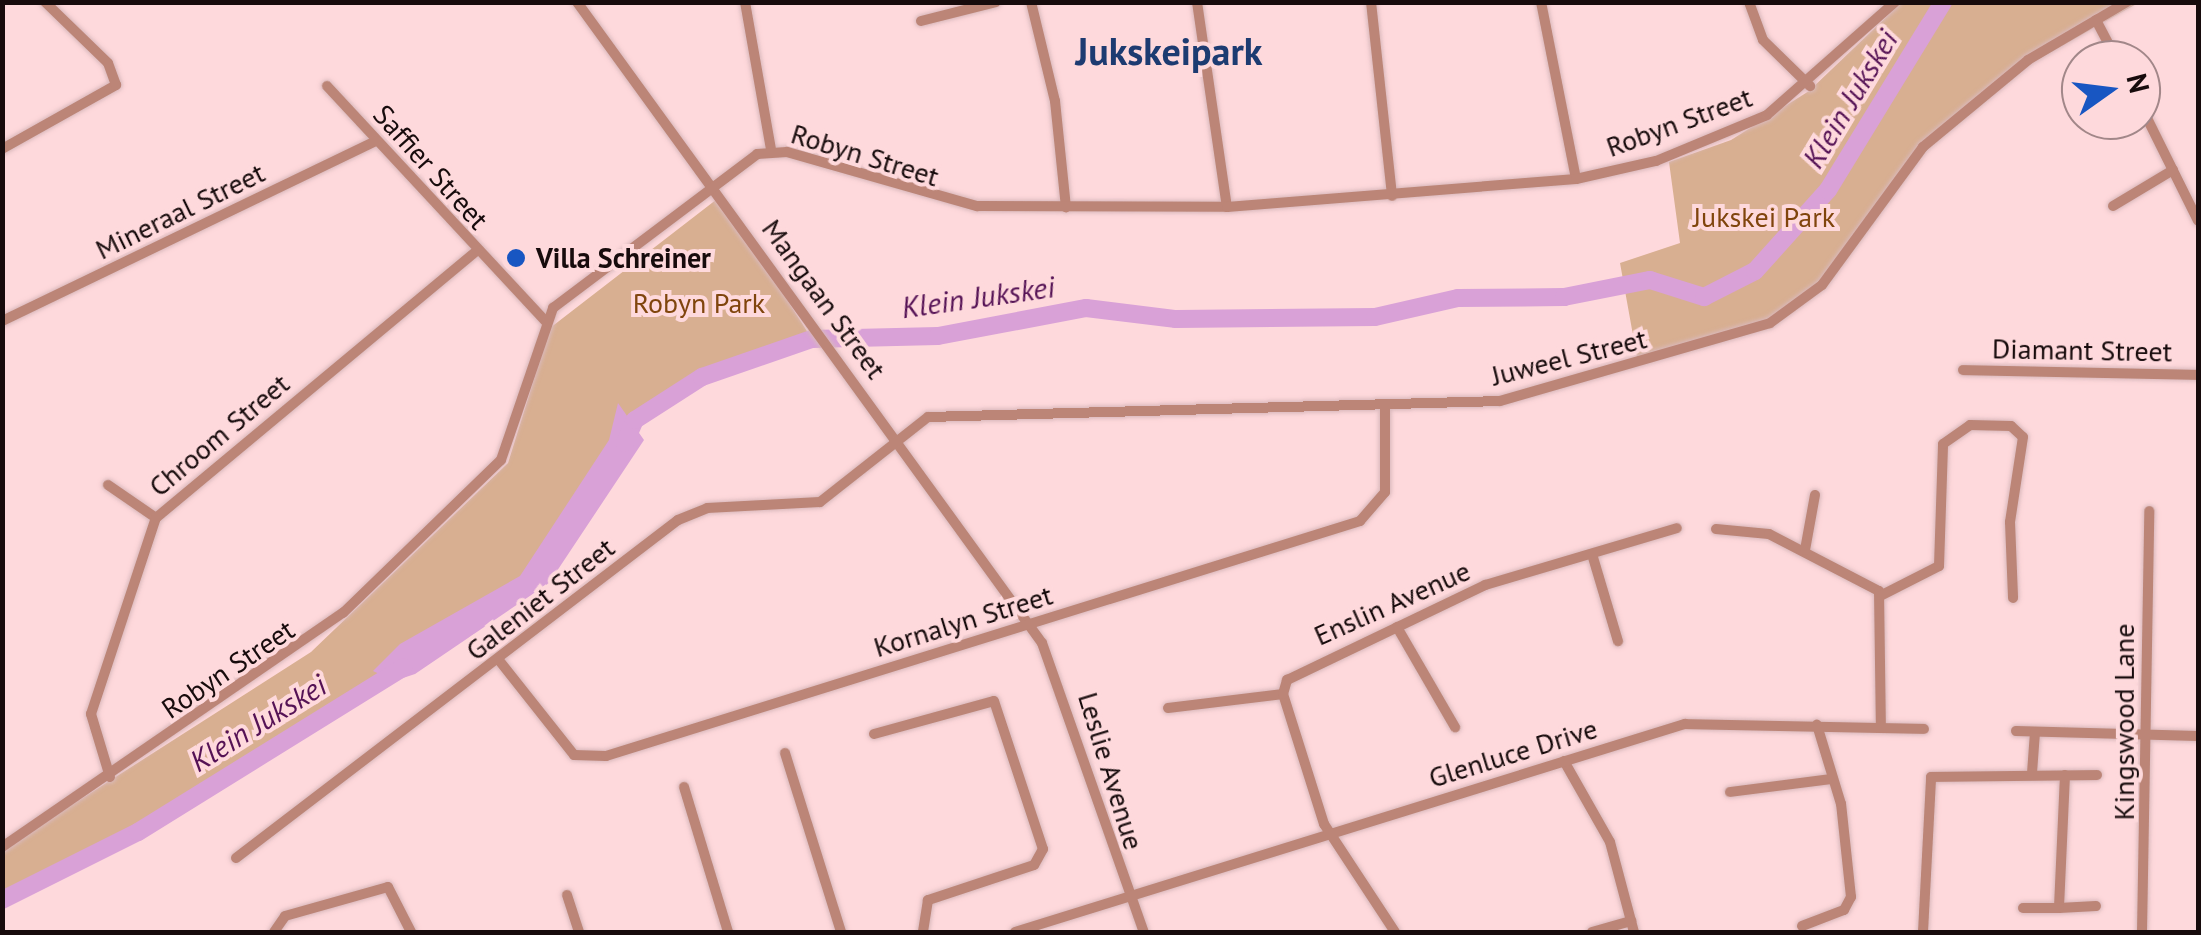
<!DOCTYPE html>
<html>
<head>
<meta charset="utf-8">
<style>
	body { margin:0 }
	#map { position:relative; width:2201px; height:935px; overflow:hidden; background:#fed9dc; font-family:"PT Sans",sans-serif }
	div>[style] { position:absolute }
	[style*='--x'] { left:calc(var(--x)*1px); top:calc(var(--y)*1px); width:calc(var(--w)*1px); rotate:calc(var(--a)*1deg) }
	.green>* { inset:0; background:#d8af91 }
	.water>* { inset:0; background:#d9a1d7 }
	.river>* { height:18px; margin:-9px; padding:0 9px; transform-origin:9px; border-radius:9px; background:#d9a1d7 }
	.roads { filter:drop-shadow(0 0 2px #d9b8bb) drop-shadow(0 0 2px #d9b8bb) }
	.minor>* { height:10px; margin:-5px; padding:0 5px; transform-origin:5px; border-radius:5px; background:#bc8577 }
	.dots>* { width:28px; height:28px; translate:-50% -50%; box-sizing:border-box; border:5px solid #fed9dc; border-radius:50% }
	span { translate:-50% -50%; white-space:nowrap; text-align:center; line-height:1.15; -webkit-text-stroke:8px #fed9dc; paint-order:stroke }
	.street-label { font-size:28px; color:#170b0c }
	.park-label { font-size:28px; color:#80450d }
	.poi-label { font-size:28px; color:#170b0c; font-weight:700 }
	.left { translate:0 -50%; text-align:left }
	.water-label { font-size:30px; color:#551255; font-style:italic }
	.district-label { font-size:38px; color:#1d3b71; font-weight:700 }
	.frame { position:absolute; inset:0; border:5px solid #170b0c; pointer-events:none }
	.north { position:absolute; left:2061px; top:40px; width:100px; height:100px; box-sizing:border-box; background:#fed9dc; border:2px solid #a28789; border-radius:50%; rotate:76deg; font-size:28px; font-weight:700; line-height:40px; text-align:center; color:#170b0c }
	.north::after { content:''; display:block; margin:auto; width:35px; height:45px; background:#1856c2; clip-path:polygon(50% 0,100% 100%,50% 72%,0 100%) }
</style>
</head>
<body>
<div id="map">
	<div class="green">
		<i style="clip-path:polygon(1901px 3px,2138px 3px,2014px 73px,1935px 138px,1835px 267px,1774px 321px,1638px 363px,1620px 263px,1680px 243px,1669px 162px,1731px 140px,1809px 91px)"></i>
		<i style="clip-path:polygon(721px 196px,812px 339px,702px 377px,635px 420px,536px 580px,138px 832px,3px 900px,3px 849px,311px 652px,508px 463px,550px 328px)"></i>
	</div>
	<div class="water">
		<i style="clip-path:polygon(618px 403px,644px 440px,549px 583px,415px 674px,394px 681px,373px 671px,400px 644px,520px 576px,609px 440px)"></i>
	</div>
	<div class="river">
		<i style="--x:625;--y:443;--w:25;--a:-67"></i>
		<i style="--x:635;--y:420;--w:80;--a:-32.7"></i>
		<i style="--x:702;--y:377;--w:116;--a:-19.1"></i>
		<i style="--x:812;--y:339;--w:126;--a:-1.4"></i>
		<i style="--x:938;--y:336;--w:151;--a:-10.7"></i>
		<i style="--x:1086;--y:308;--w:91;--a:7"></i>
		<i style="--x:1176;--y:319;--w:199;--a:-0.6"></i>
		<i style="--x:1375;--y:317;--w:85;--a:-12.9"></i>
		<i style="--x:1458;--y:298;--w:106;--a:-0.5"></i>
		<i style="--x:1564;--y:297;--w:88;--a:-11.2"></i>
		<i style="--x:1650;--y:280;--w:57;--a:17.5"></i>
		<i style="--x:1704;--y:297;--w:57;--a:-27"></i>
		<i style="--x:1755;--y:271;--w:109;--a:-48"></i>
		<i style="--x:1828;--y:190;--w:220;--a:-58.5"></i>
		<i style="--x:2;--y:900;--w:152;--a:-26.6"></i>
		<i style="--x:138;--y:832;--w:312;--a:-31.8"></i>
	</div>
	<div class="roads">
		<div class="minor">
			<i style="--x:577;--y:2;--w:792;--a:54.04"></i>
			<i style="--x:1042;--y:643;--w:306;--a:70.6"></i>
			<i style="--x:745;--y:2;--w:150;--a:80"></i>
			<i style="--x:1031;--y:2;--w:102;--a:76.4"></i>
			<i style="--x:1055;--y:101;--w:107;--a:84.1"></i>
			<i style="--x:1197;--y:2;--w:207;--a:81.7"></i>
			<i style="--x:1371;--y:2;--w:195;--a:83.8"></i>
			<i style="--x:1541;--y:2;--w:180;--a:78.8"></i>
			<i style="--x:1749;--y:2;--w:40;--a:69.8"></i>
			<i style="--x:1763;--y:40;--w:66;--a:44.4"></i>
			<i style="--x:2096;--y:20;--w:45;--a:62.3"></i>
			<i style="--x:921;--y:21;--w:77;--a:-14.2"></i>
			<i style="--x:327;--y:86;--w:321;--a:47.1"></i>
			<i style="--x:2141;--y:106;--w:128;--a:63.6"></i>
			<i style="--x:2;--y:149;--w:131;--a:-29.3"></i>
			<i style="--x:116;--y:85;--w:23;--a:-110"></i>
			<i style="--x:108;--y:63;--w:88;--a:-135.9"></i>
			<i style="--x:2113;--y:206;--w:70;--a:-31"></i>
			<i style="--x:2;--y:321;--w:415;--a:-25.7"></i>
			<i style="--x:1963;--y:370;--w:235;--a:1.2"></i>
			<i style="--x:108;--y:485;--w:58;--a:34.5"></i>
			<i style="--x:1716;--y:529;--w:53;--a:5.4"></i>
			<i style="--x:1769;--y:534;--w:124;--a:27.4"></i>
			<i style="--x:1879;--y:591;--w:135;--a:89.2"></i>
			<i style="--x:1805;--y:550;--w:56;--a:-79.7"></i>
			<i style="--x:1592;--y:554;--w:91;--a:73.4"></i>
			<i style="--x:1882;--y:595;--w:64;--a:-27"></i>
			<i style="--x:1939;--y:566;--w:122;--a:-88.1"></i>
			<i style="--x:1943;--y:444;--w:33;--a:-35"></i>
			<i style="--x:1970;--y:425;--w:41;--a:1.4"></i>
			<i style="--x:2011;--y:426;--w:16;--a:43"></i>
			<i style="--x:2023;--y:437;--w:86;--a:98.7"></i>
			<i style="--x:2010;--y:522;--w:76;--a:87.7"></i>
			<i style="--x:1397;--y:627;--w:116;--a:59.9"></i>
			<i style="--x:498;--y:659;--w:122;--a:51.6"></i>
			<i style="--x:574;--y:755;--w:32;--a:2"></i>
			<i style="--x:606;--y:756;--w:790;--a:-17.31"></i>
			<i style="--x:1360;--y:521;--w:38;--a:-49"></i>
			<i style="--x:1385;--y:492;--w:87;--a:-90"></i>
			<i style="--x:1168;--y:708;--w:116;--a:-6.9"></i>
			<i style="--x:2016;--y:731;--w:182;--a:1.6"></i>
			<i style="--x:874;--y:734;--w:124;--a:-15.4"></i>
			<i style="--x:994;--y:701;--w:156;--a:71.7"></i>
			<i style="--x:1043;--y:849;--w:18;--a:119"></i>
			<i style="--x:1034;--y:865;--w:112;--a:161.7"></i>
			<i style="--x:928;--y:900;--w:32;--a:99"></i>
			<i style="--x:785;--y:753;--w:188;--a:72.6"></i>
			<i style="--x:1564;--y:761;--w:93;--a:60.4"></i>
			<i style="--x:1610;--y:842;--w:93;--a:75.1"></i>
			<i style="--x:2032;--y:773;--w:41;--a:-85.8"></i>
			<i style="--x:2065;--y:775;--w:133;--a:92.6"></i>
			<i style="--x:2059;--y:908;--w:37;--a:-3"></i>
			<i style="--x:110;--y:777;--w:66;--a:-106.8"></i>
			<i style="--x:91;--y:714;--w:206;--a:-71.7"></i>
			<i style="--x:156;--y:518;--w:418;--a:-39.8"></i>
			<i style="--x:684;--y:787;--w:152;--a:73.1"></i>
			<i style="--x:1730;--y:792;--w:103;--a:-7.3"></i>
			<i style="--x:2;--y:847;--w:414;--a:-34.5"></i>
			<i style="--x:343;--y:613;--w:220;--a:-44.1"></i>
			<i style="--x:501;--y:460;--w:161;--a:-71.1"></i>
			<i style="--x:553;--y:308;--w:256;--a:-37"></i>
			<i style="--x:757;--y:154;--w:30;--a:-4"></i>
			<i style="--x:787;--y:152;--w:198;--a:15.9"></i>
			<i style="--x:977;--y:206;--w:250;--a:0.2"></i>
			<i style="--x:1227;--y:207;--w:350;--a:-4.6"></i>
			<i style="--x:1576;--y:179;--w:82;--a:-12.7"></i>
			<i style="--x:1656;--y:161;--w:120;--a:-22.5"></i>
			<i style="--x:1767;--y:115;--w:171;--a:-41.4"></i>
			<i style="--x:236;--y:858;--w:556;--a:-37.41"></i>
			<i style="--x:678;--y:520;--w:31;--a:-22"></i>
			<i style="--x:707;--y:508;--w:113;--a:-3"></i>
			<i style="--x:820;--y:502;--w:137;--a:-38.2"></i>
			<i style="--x:928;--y:417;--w:572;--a:-1.6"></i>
			<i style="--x:1500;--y:401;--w:281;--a:-16.1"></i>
			<i style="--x:1770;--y:323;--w:64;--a:-36.2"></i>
			<i style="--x:1822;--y:285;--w:171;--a:-53.8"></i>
			<i style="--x:1923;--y:147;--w:136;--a:-39.6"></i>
			<i style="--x:2028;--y:60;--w:115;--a:-30.4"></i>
			<i style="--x:567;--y:895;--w:39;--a:72"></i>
			<i style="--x:2023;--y:908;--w:36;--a:0"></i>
			<i style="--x:1802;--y:926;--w:45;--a:-20.9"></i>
			<i style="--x:1844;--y:910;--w:15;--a:-62"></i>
			<i style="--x:1851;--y:897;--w:94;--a:-96.1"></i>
			<i style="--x:1841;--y:804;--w:83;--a:-106.9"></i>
			<i style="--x:274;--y:932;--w:19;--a:-55"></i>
			<i style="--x:285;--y:916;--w:107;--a:-15.7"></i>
			<i style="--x:388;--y:887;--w:51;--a:62.9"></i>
			<i style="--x:1015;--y:932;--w:702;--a:-17.25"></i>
			<i style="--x:1685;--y:724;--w:239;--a:1.2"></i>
			<i style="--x:1395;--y:932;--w:129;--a:-123.3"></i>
			<i style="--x:1324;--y:824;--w:136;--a:-107.5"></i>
			<i style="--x:1283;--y:694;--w:15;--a:-74"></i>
			<i style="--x:1287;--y:680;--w:220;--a:-25.6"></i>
			<i style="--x:1485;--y:585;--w:200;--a:-16.5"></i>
			<i style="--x:1592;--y:932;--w:41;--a:-15.8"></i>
			<i style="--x:1923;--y:932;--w:155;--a:-87"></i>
			<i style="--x:1931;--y:777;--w:166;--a:-0.7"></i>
			<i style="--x:2142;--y:932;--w:421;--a:-89"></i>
		</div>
	</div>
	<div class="dots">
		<i style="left:516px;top:258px;background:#1856c2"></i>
	</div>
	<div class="street-label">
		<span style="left:1679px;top:122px;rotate:-20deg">Robyn Street</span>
		<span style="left:865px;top:155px;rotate:17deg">Robyn Street</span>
		<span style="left:431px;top:167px;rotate:48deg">Saffier Street</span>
		<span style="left:180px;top:211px;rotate:-26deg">Mineraal Street</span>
		<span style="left:824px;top:299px;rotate:54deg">Mangaan Street</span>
		<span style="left:2082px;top:350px;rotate:1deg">Diamant Street</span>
		<span style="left:1569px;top:357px;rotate:-14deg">Juweel Street</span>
		<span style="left:219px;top:435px;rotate:-40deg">Chroom Street</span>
		<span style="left:540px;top:599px;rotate:-38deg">Galeniet Street</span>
		<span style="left:1392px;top:603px;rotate:-24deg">Enslin Avenue</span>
		<span style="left:963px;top:621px;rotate:-17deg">Kornalyn Street</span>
		<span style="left:228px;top:669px;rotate:-34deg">Robyn Street</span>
		<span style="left:2124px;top:722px;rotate:-90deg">Kingswood Lane</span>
		<span style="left:1513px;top:753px;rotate:-17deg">Glenluce Drive</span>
		<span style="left:1111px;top:771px;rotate:73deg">Leslie Avenue</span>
	</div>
	<div class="park-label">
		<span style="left:1764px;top:217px">Jukskei Park</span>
		<span style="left:699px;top:303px">Robyn Park</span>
	</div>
	<div class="poi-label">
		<span class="left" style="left:536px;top:258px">Villa Schreiner</span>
	</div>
	<div class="water-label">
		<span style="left:1850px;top:99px;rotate:-59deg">Klein Jukskei</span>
		<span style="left:978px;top:297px;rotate:-8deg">Klein Jukskei</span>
		<span style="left:258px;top:723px;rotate:-32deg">Klein Jukskei</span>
	</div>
	<div class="district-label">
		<span style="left:1169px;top:51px">Jukskeipark</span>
	</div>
	<div class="frame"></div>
	<div class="north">N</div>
</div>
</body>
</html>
